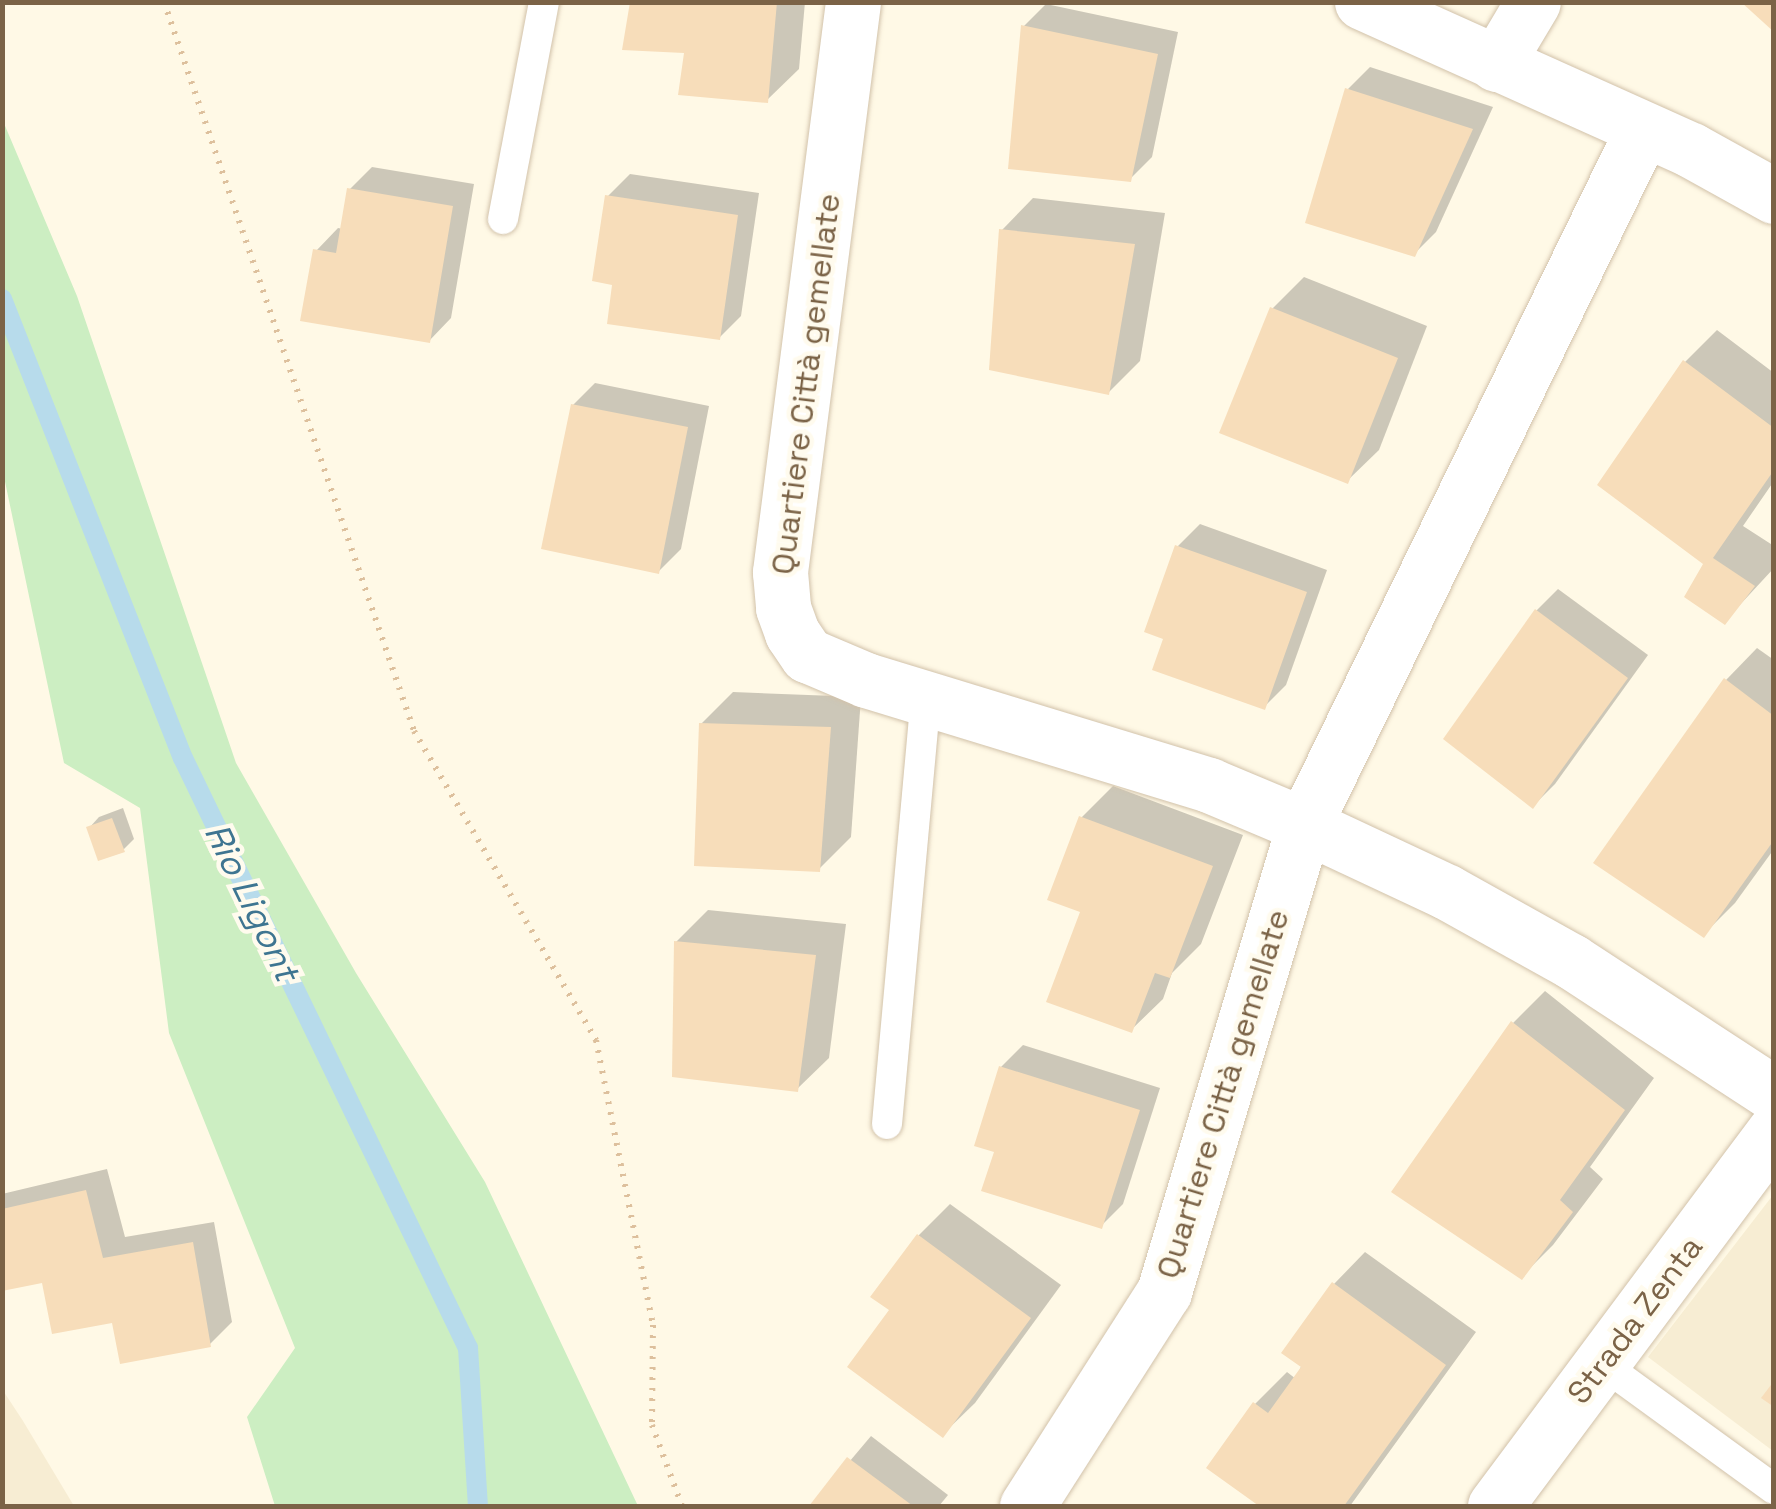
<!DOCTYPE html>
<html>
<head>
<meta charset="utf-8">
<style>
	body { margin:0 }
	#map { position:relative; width:1776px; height:1509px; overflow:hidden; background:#fff9e6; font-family:"Space Grotesk",sans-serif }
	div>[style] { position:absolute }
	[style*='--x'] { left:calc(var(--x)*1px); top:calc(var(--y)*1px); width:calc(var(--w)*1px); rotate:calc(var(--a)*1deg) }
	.residential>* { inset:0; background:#f7edd3 }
	.green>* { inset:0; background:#cceec2 }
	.shadow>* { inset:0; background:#0003 }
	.stream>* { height:20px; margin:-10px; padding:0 10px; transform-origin:10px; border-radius:10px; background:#b7dbeb }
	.building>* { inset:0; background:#f7ddba }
	.path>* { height:6px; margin-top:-3px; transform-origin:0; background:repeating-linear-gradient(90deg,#ddc09d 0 2.5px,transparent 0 10.5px) }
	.roads { filter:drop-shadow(0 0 2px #d2c2aa) drop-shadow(0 0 2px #d2c2aa) }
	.service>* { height:30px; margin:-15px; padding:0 15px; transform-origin:15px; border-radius:15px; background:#fff }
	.minor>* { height:55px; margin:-27.5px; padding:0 27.5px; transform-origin:27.5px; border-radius:27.5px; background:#fff }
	span { translate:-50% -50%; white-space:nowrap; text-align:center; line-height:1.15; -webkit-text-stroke:9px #fffbee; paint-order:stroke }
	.street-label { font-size:32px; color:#7b6347 }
	.water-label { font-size:35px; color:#3e7591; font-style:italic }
	.frame { position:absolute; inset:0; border:5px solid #7b6347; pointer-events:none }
</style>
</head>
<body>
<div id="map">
	<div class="residential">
		<i style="clip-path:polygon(1773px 1195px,1773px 1451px,1648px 1357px)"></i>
		<i style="clip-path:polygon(2px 1389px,23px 1421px,74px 1506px,3px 1506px)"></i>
	</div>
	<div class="green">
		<i style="clip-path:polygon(3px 121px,77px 296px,236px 763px,356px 973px,485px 1182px,638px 1506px,275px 1506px,247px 1417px,295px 1348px,169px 1033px,140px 808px,64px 763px,3px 472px)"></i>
	</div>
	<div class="shadow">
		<i style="clip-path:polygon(632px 2px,805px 2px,799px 69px,767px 100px)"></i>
		<i style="clip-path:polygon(1046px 4px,1178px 32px,1152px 157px,1130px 179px,1024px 26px)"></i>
		<i style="clip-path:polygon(1370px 67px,1493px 107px,1436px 232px,1414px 254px,1348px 89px)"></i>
		<i style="clip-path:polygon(372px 167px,474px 184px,451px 318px,429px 341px,316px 251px,338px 228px,343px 229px,350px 189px)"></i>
		<i style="clip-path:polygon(630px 174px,759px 193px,741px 316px,719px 338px,615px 283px,608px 196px)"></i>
		<i style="clip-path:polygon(1033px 198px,1165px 213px,1140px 361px,1108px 393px,1002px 230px)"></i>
		<i style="clip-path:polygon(1304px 277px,1427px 326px,1379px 450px,1347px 481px,1272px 309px)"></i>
		<i style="clip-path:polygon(1717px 330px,1774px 373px,1774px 481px,1743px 526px,1774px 546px,1774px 568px,1724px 622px,1707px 563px,1685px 362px)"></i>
		<i style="clip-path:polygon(595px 383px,709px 406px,681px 549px,659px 571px,573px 405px)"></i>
		<i style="clip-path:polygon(1200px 524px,1327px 570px,1286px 685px,1264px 707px,1166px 637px,1178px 546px)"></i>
		<i style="clip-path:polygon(1558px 589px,1648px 655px,1555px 784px,1533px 806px,1536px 611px)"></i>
		<i style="clip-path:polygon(1757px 648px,1774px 660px,1774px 849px,1735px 903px,1703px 935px,1726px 680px)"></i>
		<i style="clip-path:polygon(733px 692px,861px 697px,851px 837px,819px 869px,701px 724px)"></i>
		<i style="clip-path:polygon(1113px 786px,1243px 835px,1201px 944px,1172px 973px,1163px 999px,1131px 1030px,1083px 911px,1081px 818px)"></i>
		<i style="clip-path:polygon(123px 808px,134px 839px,123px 850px,89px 828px,99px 817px)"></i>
		<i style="clip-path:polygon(708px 910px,846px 924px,829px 1058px,797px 1089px,676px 942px)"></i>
		<i style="clip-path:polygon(1545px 991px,1654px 1078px,1590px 1167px,1603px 1179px,1553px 1245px,1521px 1277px,1395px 1192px,1513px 1023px)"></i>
		<i style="clip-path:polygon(1023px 1045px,1160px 1088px,1123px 1204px,1101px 1226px,1001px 1067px)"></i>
		<i style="clip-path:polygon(107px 1169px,125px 1237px,214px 1222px,232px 1322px,210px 1344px,114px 1320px,44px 1281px,2px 1288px,2px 1194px)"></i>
		<i style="clip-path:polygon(950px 1204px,1061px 1285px,975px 1403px,943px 1434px,893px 1310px,919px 1235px)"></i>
		<i style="clip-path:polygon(1365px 1252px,1476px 1332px,1350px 1506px,1263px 1506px,1209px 1467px,1255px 1404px,1287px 1372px,1296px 1379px,1334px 1284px)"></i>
		<i style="clip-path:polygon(871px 1436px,948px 1495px,939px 1506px,812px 1506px)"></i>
	</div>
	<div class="stream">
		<i style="--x:2;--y:299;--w:493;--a:68.5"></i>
		<i style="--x:183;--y:758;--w:655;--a:64.22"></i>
		<i style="--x:468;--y:1348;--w:158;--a:86.4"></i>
	</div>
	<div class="building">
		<i style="clip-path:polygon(630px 2px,777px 2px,768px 103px,678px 95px,684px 53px,622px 50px)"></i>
		<i style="clip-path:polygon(1741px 2px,1774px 2px,1774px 32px)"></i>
		<i style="clip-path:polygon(1021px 25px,1158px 54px,1131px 182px,1008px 169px)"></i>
		<i style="clip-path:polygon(1345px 88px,1473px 129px,1415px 257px,1305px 223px)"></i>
		<i style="clip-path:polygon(347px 188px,453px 206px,430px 343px,300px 321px,313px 249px,336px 253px)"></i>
		<i style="clip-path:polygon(605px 195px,738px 215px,720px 340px,607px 324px,612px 285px,592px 281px)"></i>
		<i style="clip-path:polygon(999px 229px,1135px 244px,1109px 395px,989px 370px)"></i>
		<i style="clip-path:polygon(1270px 307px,1398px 358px,1348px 484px,1219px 433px)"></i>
		<i style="clip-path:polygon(1683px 360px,1774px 428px,1774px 470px,1713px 558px,1755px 586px,1725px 625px,1684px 597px,1703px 564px,1597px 485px)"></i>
		<i style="clip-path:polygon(571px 404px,688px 427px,659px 574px,541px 549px)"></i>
		<i style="clip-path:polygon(1175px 545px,1307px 592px,1265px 710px,1152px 670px,1163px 639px,1144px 632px)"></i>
		<i style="clip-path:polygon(1535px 609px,1628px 678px,1533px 809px,1443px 739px)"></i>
		<i style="clip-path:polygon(1724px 678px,1774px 716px,1774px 840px,1704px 938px,1593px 863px)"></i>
		<i style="clip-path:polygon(699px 723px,831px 727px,820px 872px,694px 866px)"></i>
		<i style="clip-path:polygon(1079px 816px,1213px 866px,1170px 978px,1155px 973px,1132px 1033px,1046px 1002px,1080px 912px,1047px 900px)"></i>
		<i style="clip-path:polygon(112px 818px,125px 852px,98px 861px,86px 827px)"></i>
		<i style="clip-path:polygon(674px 941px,816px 955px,798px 1092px,672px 1077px)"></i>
		<i style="clip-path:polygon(1511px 1021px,1625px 1110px,1560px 1200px,1573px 1212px,1522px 1280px,1391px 1192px)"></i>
		<i style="clip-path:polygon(999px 1066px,1140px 1110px,1102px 1229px,981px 1191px,994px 1152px,974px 1146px)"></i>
		<i style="clip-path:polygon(86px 1190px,103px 1258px,193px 1242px,211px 1347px,120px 1364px,112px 1323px,52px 1334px,42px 1283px,2px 1291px,2px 1209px)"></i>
		<i style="clip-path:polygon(917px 1234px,1031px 1318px,943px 1438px,847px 1367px,889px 1310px,870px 1297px)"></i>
		<i style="clip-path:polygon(1332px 1282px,1446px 1365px,1344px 1506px,1259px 1506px,1206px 1468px,1253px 1402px,1268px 1413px,1301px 1367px,1281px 1353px)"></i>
		<i style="clip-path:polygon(1774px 1381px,1774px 1407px,1761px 1398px)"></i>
		<i style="clip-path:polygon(847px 1457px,913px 1506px,809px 1506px)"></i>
	</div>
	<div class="path">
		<i style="--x:164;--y:2;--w:771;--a:71.07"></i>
		<i style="--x:414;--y:731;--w:359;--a:59.5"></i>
		<i style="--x:596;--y:1040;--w:291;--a:78.7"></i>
		<i style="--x:653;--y:1325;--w:100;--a:90.6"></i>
		<i style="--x:652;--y:1425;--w:86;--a:69.7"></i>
	</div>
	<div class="roads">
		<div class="service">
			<i style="--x:503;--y:219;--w:221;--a:-79.3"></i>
			<i style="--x:887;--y:1124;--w:427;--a:-84.8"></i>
			<i style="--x:1602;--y:1364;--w:213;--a:36"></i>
		</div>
		<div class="minor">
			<i style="--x:853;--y:2;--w:575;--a:97.3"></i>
			<i style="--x:780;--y:572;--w:36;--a:85"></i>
			<i style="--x:783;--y:608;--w:27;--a:70"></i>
			<i style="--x:792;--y:633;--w:27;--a:56"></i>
			<i style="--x:807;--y:655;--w:64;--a:23"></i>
			<i style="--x:866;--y:680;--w:359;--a:17"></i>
			<i style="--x:1209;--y:785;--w:103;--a:22.8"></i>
			<i style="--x:1304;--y:825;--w:158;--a:25.1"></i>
			<i style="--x:1447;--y:892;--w:142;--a:29.1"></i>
			<i style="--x:1571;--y:961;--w:243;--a:33.2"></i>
			<i style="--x:1362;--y:2;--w:361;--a:24.2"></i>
			<i style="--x:1691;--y:150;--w:95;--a:29"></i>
			<i style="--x:1496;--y:64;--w:72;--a:-59.2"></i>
			<i style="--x:1027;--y:1506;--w:254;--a:-57.4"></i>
			<i style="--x:1164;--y:1292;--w:488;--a:-73.3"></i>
			<i style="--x:1304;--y:825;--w:774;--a:-64.03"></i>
			<i style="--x:1495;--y:1506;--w:467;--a:-53.3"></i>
		</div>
	</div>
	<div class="street-label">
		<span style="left:806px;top:384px;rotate:-83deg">Quartiere Città gemellate</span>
		<span style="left:1223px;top:1094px;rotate:-73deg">Quartiere Città gemellate</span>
		<span style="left:1635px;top:1320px;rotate:-53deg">Strada Zenta</span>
	</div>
	<div class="water-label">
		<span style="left:252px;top:902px;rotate:64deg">Rio Ligont</span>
	</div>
	<div class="frame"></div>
</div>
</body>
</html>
